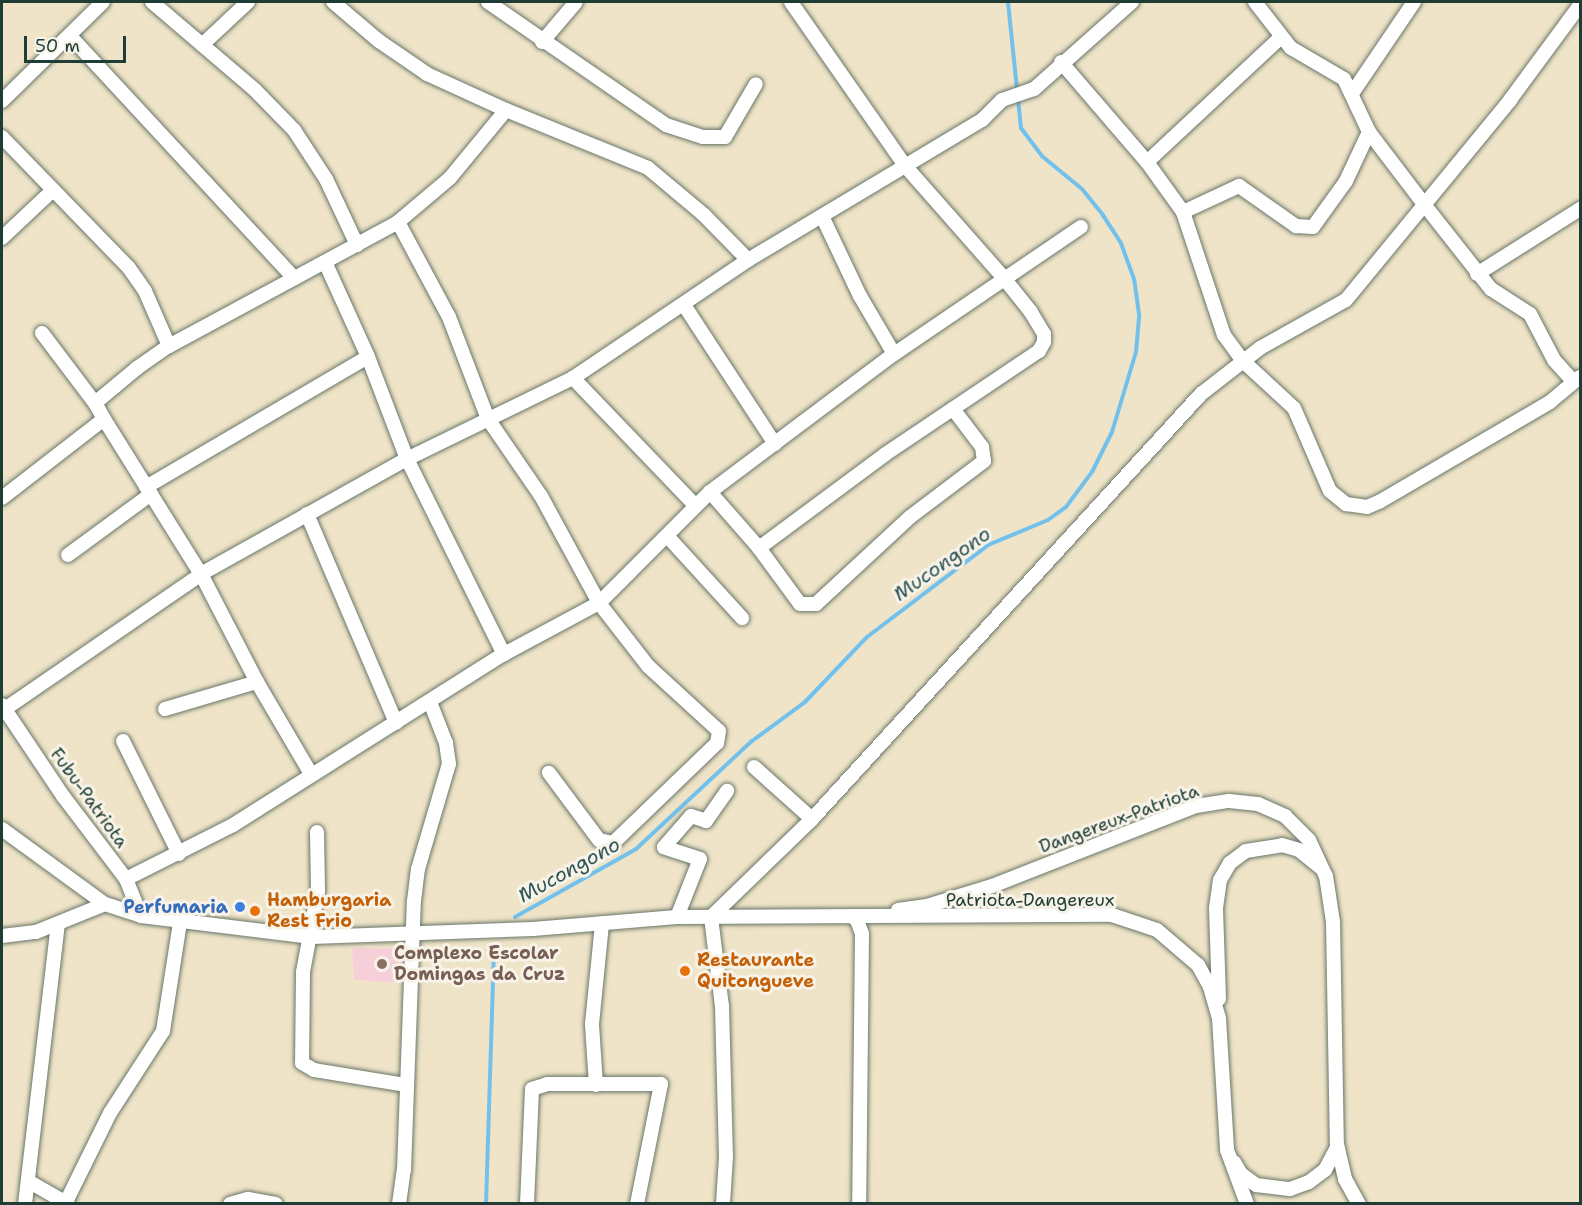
<!DOCTYPE html>
<html>
<head>
<meta charset="utf-8">
<style>
	body { margin:0 }
	#map { position:relative; width:1582px; height:1205px; overflow:hidden; background:#f0e4c8; font-family:"Shantell Sans",sans-serif }
	div>[style] { position:absolute }
	[style*='--x'] { left:calc(var(--x)*1px); top:calc(var(--y)*1px); width:calc(var(--w)*1px); rotate:calc(var(--a)*1deg) }
	.built>* { inset:0; background:#f6cfd8 }
	.stream>* { height:4px; margin:-2px; padding:0 2px; transform-origin:2px; border-radius:2px; background:#72c1ed }
	.roads { filter:drop-shadow(0 0 2px #687768) drop-shadow(0 0 2px #687768) }
	.minor>* { height:14px; margin:-7px; padding:0 7px; transform-origin:7px; border-radius:7px; background:#fff }
	.dots>* { width:16px; height:16px; translate:-50% -50%; box-sizing:border-box; border:3px solid #f7f3e8; border-radius:50% }
	span { translate:-50% -50%; white-space:nowrap; text-align:center; line-height:1.15; -webkit-text-stroke:6px #f7f3e8; paint-order:stroke }
	.street-label { font-size:18px; color:#1f3d34 }
	.food-label { font-size:18px; color:#c56008; font-weight:700 }
	.left { translate:0 -50%; text-align:left }
	.shop-label { font-size:18px; color:#366cbe; font-weight:700 }
	.right { translate:-100% -50%; text-align:right }
	.education-label { font-size:18px; color:#785e54; font-weight:700 }
	.water-label { font-size:20px; color:#305759; font-style:italic }
	.frame { position:absolute; inset:0; border:3px solid #1f3d34; pointer-events:none }
	.scale { position:absolute; left:24px; top:36px; width:102px; height:27px; box-sizing:border-box; border:3px solid #1f3d34; border-top:0; padding-left:8px; font-size:18px; line-height:21px; white-space:nowrap; color:#1f3d34; -webkit-text-stroke:4px #f7f3e8; paint-order:stroke }
</style>
</head>
<body>
<div id="map">
	<div class="built">
		<i style="clip-path:polygon(352px 948px,412px 949px,408px 983px,354px 980px)"></i>
	</div>
	<div class="stream">
		<i style="--x:515;--y:917;--w:139;--a:-29.3"></i>
		<i style="--x:636;--y:849;--w:158;--a:-43"></i>
		<i style="--x:752;--y:741;--w:66;--a:-36.3"></i>
		<i style="--x:805;--y:702;--w:90;--a:-46.4"></i>
		<i style="--x:867;--y:637;--w:152;--a:-37.2"></i>
		<i style="--x:988;--y:545;--w:65;--a:-22.6"></i>
		<i style="--x:1048;--y:520;--w:22;--a:-36"></i>
		<i style="--x:1066;--y:507;--w:44;--a:-53.4"></i>
		<i style="--x:1092;--y:472;--w:45;--a:-63.4"></i>
		<i style="--x:1112;--y:432;--w:84;--a:-73.3"></i>
		<i style="--x:1136;--y:352;--w:38;--a:-85"></i>
		<i style="--x:1139;--y:314;--w:35;--a:-98"></i>
		<i style="--x:1134;--y:279;--w:38;--a:-110"></i>
		<i style="--x:1121;--y:243;--w:33;--a:-123"></i>
		<i style="--x:1103;--y:215;--w:33;--a:-129"></i>
		<i style="--x:1082;--y:189;--w:52;--a:-140.5"></i>
		<i style="--x:1042;--y:156;--w:35;--a:-127"></i>
		<i style="--x:1021;--y:128;--w:127;--a:-95.9"></i>
		<i style="--x:486;--y:1204;--w:254;--a:-88.2"></i>
	</div>
	<div class="roads">
		<div class="minor">
			<i style="--x:152;--y:2;--w:135;--a:40.5"></i>
			<i style="--x:255;--y:90;--w:56;--a:45.7"></i>
			<i style="--x:294;--y:130;--w:59;--a:56.9"></i>
			<i style="--x:326;--y:179;--w:73;--a:64.8"></i>
			<i style="--x:333;--y:2;--w:60;--a:40.3"></i>
			<i style="--x:379;--y:41;--w:58;--a:34.5"></i>
			<i style="--x:427;--y:74;--w:87;--a:24.5"></i>
			<i style="--x:506;--y:110;--w:88;--a:129.5"></i>
			<i style="--x:450;--y:178;--w:68;--a:139.8"></i>
			<i style="--x:488;--y:2;--w:216;--a:34.6"></i>
			<i style="--x:666;--y:125;--w:39;--a:18"></i>
			<i style="--x:703;--y:137;--w:22;--a:0"></i>
			<i style="--x:725;--y:137;--w:61;--a:-59.7"></i>
			<i style="--x:1255;--y:2;--w:58;--a:52"></i>
			<i style="--x:1291;--y:48;--w:61;--a:30.3"></i>
			<i style="--x:1344;--y:79;--w:59;--a:64.7"></i>
			<i style="--x:1369;--y:132;--w:89;--a:52.7"></i>
			<i style="--x:1423;--y:203;--w:110;--a:51.7"></i>
			<i style="--x:1491;--y:289;--w:46;--a:32.7"></i>
			<i style="--x:1530;--y:314;--w:52;--a:62.4"></i>
			<i style="--x:1554;--y:360;--w:28;--a:48"></i>
			<i style="--x:70;--y:36;--w:330;--a:47.2"></i>
			<i style="--x:542;--y:42;--w:52;--a:-49.6"></i>
			<i style="--x:202;--y:45;--w:63;--a:-43.1"></i>
			<i style="--x:1061;--y:62;--w:132;--a:49.3"></i>
			<i style="--x:1147;--y:162;--w:62;--a:54.2"></i>
			<i style="--x:1183;--y:212;--w:130;--a:71.6"></i>
			<i style="--x:1224;--y:335;--w:32;--a:54"></i>
			<i style="--x:1243;--y:361;--w:69;--a:42.7"></i>
			<i style="--x:1294;--y:408;--w:90;--a:66.6"></i>
			<i style="--x:1330;--y:491;--w:21;--a:39"></i>
			<i style="--x:1346;--y:504;--w:21;--a:8"></i>
			<i style="--x:1367;--y:507;--w:13;--a:-23"></i>
			<i style="--x:1379;--y:502;--w:198;--a:-30.3"></i>
			<i style="--x:1550;--y:402;--w:39;--a:-40"></i>
			<i style="--x:1353;--y:92;--w:109;--a:-55.9"></i>
			<i style="--x:2;--y:101;--w:141;--a:-44.4"></i>
			<i style="--x:506;--y:110;--w:153;--a:22.2"></i>
			<i style="--x:648;--y:168;--w:73;--a:40"></i>
			<i style="--x:704;--y:215;--w:63;--a:45.6"></i>
			<i style="--x:2;--y:137;--w:182;--a:45.9"></i>
			<i style="--x:129;--y:268;--w:28;--a:55"></i>
			<i style="--x:145;--y:291;--w:60;--a:66.4"></i>
			<i style="--x:1147;--y:162;--w:182;--a:-43"></i>
			<i style="--x:1183;--y:212;--w:62;--a:-24.9"></i>
			<i style="--x:1239;--y:186;--w:70;--a:35.1"></i>
			<i style="--x:1296;--y:226;--w:17;--a:3"></i>
			<i style="--x:1313;--y:227;--w:57;--a:-54.3"></i>
			<i style="--x:1346;--y:181;--w:54;--a:-64.9"></i>
			<i style="--x:822;--y:216;--w:89;--a:64.6"></i>
			<i style="--x:860;--y:296;--w:67;--a:59.6"></i>
			<i style="--x:2;--y:238;--w:70;--a:-43.3"></i>
			<i style="--x:325;--y:262;--w:104;--a:65.6"></i>
			<i style="--x:368;--y:357;--w:109;--a:69.1"></i>
			<i style="--x:407;--y:459;--w:218;--a:63.6"></i>
			<i style="--x:1477;--y:274;--w:122;--a:-32.3"></i>
			<i style="--x:684;--y:305;--w:166;--a:56.8"></i>
			<i style="--x:42;--y:333;--w:88;--a:52.9"></i>
			<i style="--x:573;--y:378;--w:175;--a:46.2"></i>
			<i style="--x:104;--y:419;--w:183;--a:58"></i>
			<i style="--x:201;--y:574;--w:122;--a:62.6"></i>
			<i style="--x:257;--y:682;--w:107;--a:59.6"></i>
			<i style="--x:146;--y:487;--w:257;--a:-30.4"></i>
			<i style="--x:710;--y:492;--w:74;--a:48.8"></i>
			<i style="--x:759;--y:548;--w:69;--a:53.8"></i>
			<i style="--x:800;--y:604;--w:16;--a:0"></i>
			<i style="--x:816;--y:604;--w:128;--a:-42.8"></i>
			<i style="--x:910;--y:517;--w:93;--a:-37.1"></i>
			<i style="--x:984;--y:461;--w:14;--a:-98"></i>
			<i style="--x:982;--y:447;--w:48;--a:-127.3"></i>
			<i style="--x:2;--y:498;--w:129;--a:-37.8"></i>
			<i style="--x:104;--y:419;--w:18;--a:-119"></i>
			<i style="--x:95;--y:403;--w:55;--a:-39.8"></i>
			<i style="--x:137;--y:368;--w:39;--a:-35"></i>
			<i style="--x:169;--y:346;--w:260;--a:-28.4"></i>
			<i style="--x:398;--y:222;--w:108;--a:61.8"></i>
			<i style="--x:449;--y:317;--w:109;--a:69.1"></i>
			<i style="--x:488;--y:419;--w:93;--a:55.5"></i>
			<i style="--x:541;--y:496;--w:122;--a:61.5"></i>
			<i style="--x:599;--y:603;--w:80;--a:52.1"></i>
			<i style="--x:648;--y:666;--w:96;--a:42.5"></i>
			<i style="--x:719;--y:731;--w:12;--a:99"></i>
			<i style="--x:717;--y:743;--w:144;--a:136.1"></i>
			<i style="--x:613;--y:843;--w:14;--a:-168"></i>
			<i style="--x:599;--y:840;--w:84;--a:-126.7"></i>
			<i style="--x:307;--y:514;--w:227;--a:66.9"></i>
			<i style="--x:668;--y:537;--w:110;--a:47.6"></i>
			<i style="--x:759;--y:548;--w:156;--a:-36.6"></i>
			<i style="--x:884;--y:455;--w:187;--a:-33.9"></i>
			<i style="--x:1039;--y:351;--w:10;--a:-61"></i>
			<i style="--x:1044;--y:342;--w:8;--a:-90"></i>
			<i style="--x:1044;--y:334;--w:26;--a:-121"></i>
			<i style="--x:1031;--y:312;--w:45;--a:-128.7"></i>
			<i style="--x:1003;--y:277;--w:147;--a:-131.4"></i>
			<i style="--x:906;--y:167;--w:201;--a:-124.9"></i>
			<i style="--x:68;--y:555;--w:103;--a:-36.3"></i>
			<i style="--x:2;--y:705;--w:110;--a:56.2"></i>
			<i style="--x:63;--y:796;--w:104;--a:52.8"></i>
			<i style="--x:126;--y:879;--w:40;--a:68"></i>
			<i style="--x:165;--y:709;--w:96;--a:-16.4"></i>
			<i style="--x:2;--y:711;--w:242;--a:-34.5"></i>
			<i style="--x:201;--y:574;--w:236;--a:-29.2"></i>
			<i style="--x:407;--y:459;--w:185;--a:-26"></i>
			<i style="--x:573;--y:378;--w:211;--a:-34"></i>
			<i style="--x:748;--y:260;--w:273;--a:-30.9"></i>
			<i style="--x:982;--y:120;--w:28;--a:-45"></i>
			<i style="--x:1002;--y:100;--w:34;--a:-19"></i>
			<i style="--x:1034;--y:89;--w:131;--a:-41.6"></i>
			<i style="--x:123;--y:741;--w:126;--a:63.6"></i>
			<i style="--x:754;--y:767;--w:78;--a:41.9"></i>
			<i style="--x:2;--y:829;--w:127;--a:36.1"></i>
			<i style="--x:105;--y:904;--w:38;--a:18"></i>
			<i style="--x:141;--y:916;--w:172;--a:7"></i>
			<i style="--x:312;--y:937;--w:221;--a:-2.1"></i>
			<i style="--x:533;--y:929;--w:144;--a:-4.8"></i>
			<i style="--x:677;--y:917;--w:435;--a:-0.3"></i>
			<i style="--x:1112;--y:915;--w:47;--a:18.4"></i>
			<i style="--x:1157;--y:930;--w:54;--a:40.5"></i>
			<i style="--x:1198;--y:965;--w:25;--a:61"></i>
			<i style="--x:1210;--y:987;--w:32;--a:74"></i>
			<i style="--x:1219;--y:1018;--w:132;--a:86.5"></i>
			<i style="--x:1227;--y:1150;--w:58;--a:69.7"></i>
			<i style="--x:317;--y:832;--w:59;--a:89"></i>
			<i style="--x:318;--y:891;--w:82;--a:100.5"></i>
			<i style="--x:303;--y:972;--w:91;--a:90.6"></i>
			<i style="--x:302;--y:1063;--w:14;--a:30"></i>
			<i style="--x:314;--y:1070;--w:93;--a:9.3"></i>
			<i style="--x:126;--y:879;--w:120;--a:-26.8"></i>
			<i style="--x:233;--y:825;--w:320;--a:-32.3"></i>
			<i style="--x:504;--y:654;--w:108;--a:-28.2"></i>
			<i style="--x:599;--y:603;--w:157;--a:-45"></i>
			<i style="--x:710;--y:492;--w:230;--a:-36.9"></i>
			<i style="--x:894;--y:354;--w:226;--a:-34.2"></i>
			<i style="--x:898;--y:910;--w:29;--a:-8"></i>
			<i style="--x:927;--y:906;--w:68;--a:-17.1"></i>
			<i style="--x:992;--y:886;--w:219;--a:-21.4"></i>
			<i style="--x:1196;--y:806;--w:33;--a:-9"></i>
			<i style="--x:1229;--y:801;--w:29;--a:6"></i>
			<i style="--x:1258;--y:804;--w:30;--a:24"></i>
			<i style="--x:1285;--y:816;--w:34;--a:45"></i>
			<i style="--x:1309;--y:840;--w:40;--a:65"></i>
			<i style="--x:1326;--y:876;--w:47;--a:81.3"></i>
			<i style="--x:1333;--y:922;--w:222;--a:89"></i>
			<i style="--x:1337;--y:1144;--w:36;--a:77"></i>
			<i style="--x:1345;--y:1179;--w:29;--a:61"></i>
			<i style="--x:851;--y:916;--w:7;--a:34"></i>
			<i style="--x:857;--y:920;--w:15;--a:70"></i>
			<i style="--x:862;--y:934;--w:270;--a:90.6"></i>
			<i style="--x:677;--y:917;--w:62;--a:-68.4"></i>
			<i style="--x:700;--y:859;--w:38;--a:-162"></i>
			<i style="--x:664;--y:847;--w:41;--a:-48.9"></i>
			<i style="--x:691;--y:816;--w:16;--a:18"></i>
			<i style="--x:706;--y:821;--w:37;--a:-55"></i>
			<i style="--x:711;--y:917;--w:141;--a:-44.1"></i>
			<i style="--x:812;--y:819;--w:576;--a:-47.53"></i>
			<i style="--x:1201;--y:394;--w:75;--a:-37.9"></i>
			<i style="--x:1260;--y:348;--w:98;--a:-29.2"></i>
			<i style="--x:1346;--y:300;--w:259;--a:-50.6"></i>
			<i style="--x:1510;--y:100;--w:118;--a:-53.6"></i>
			<i style="--x:711;--y:917;--w:90;--a:83"></i>
			<i style="--x:722;--y:1006;--w:151;--a:88.5"></i>
			<i style="--x:726;--y:1157;--w:47;--a:93.7"></i>
			<i style="--x:2;--y:936;--w:34;--a:-7"></i>
			<i style="--x:36;--y:932;--w:74;--a:-22.1"></i>
			<i style="--x:1219;--y:999;--w:91;--a:-91.9"></i>
			<i style="--x:1216;--y:908;--w:28;--a:-82"></i>
			<i style="--x:1220;--y:880;--w:20;--a:-60"></i>
			<i style="--x:1230;--y:863;--w:20;--a:-37"></i>
			<i style="--x:1246;--y:851;--w:36;--a:-9"></i>
			<i style="--x:1282;--y:845;--w:18;--a:16"></i>
			<i style="--x:1299;--y:850;--w:27;--a:39"></i>
			<i style="--x:596;--y:1085;--w:61;--a:-93.8"></i>
			<i style="--x:592;--y:1024;--w:101;--a:-84.3"></i>
			<i style="--x:1234;--y:1162;--w:14;--a:60"></i>
			<i style="--x:1241;--y:1174;--w:19;--a:36"></i>
			<i style="--x:1256;--y:1185;--w:34;--a:7"></i>
			<i style="--x:1290;--y:1189;--w:20;--a:-20"></i>
			<i style="--x:1309;--y:1182;--w:20;--a:-37"></i>
			<i style="--x:1325;--y:1170;--w:26;--a:-62"></i>
			<i style="--x:28;--y:1181;--w:46;--a:29.9"></i>
			<i style="--x:66;--y:1202;--w:99;--a:-63.7"></i>
			<i style="--x:110;--y:1113;--w:98;--a:-57.1"></i>
			<i style="--x:163;--y:1031;--w:110;--a:-81.1"></i>
			<i style="--x:25;--y:1204;--w:281;--a:-83.3"></i>
			<i style="--x:230;--y:1204;--w:19;--a:-16"></i>
			<i style="--x:248;--y:1199;--w:28;--a:10"></i>
			<i style="--x:399;--y:1204;--w:34;--a:-82"></i>
			<i style="--x:404;--y:1170;--w:269;--a:-87.9"></i>
			<i style="--x:414;--y:901;--w:32;--a:-83"></i>
			<i style="--x:418;--y:869;--w:109;--a:-73.6"></i>
			<i style="--x:449;--y:764;--w:21;--a:-98"></i>
			<i style="--x:446;--y:743;--w:44;--a:-111.3"></i>
			<i style="--x:527;--y:1204;--w:115;--a:-87.5"></i>
			<i style="--x:532;--y:1089;--w:16;--a:-18"></i>
			<i style="--x:547;--y:1084;--w:114;--a:0"></i>
			<i style="--x:661;--y:1084;--w:122;--a:101.3"></i>
		</div>
	</div>
	<div class="dots">
		<i style="left:240px;top:907px;background:#3f7fe0"></i>
		<i style="left:255px;top:911px;background:#e8710a"></i>
		<i style="left:382px;top:964px;background:#8d6e63"></i>
		<i style="left:685px;top:971px;background:#e8710a"></i>
	</div>
	<div class="street-label">
		<span style="left:89px;top:798px;rotate:54deg">Fubu-Patriota</span>
		<span style="left:1119px;top:819px;rotate:-20deg">Dangereux-Patriota</span>
		<span style="left:1030px;top:900px">Patriota-Dangereux</span>
	</div>
	<div class="food-label">
		<span class="left" style="left:267px;top:911px">Hamburgaria<br>Rest Frio</span>
		<span class="left" style="left:697px;top:971px">Restaurante<br>Quitongueve</span>
	</div>
	<div class="shop-label">
		<span class="right" style="left:228px;top:907px">Perfumaria</span>
	</div>
	<div class="education-label">
		<span class="left" style="left:394px;top:964px">Complexo Escolar<br>Domingas da Cruz</span>
	</div>
	<div class="water-label">
		<span style="left:942px;top:564px;rotate:-35deg">Mucongono</span>
		<span style="left:569px;top:870px;rotate:-29deg">Mucongono</span>
	</div>
	<div class="frame"></div>
	<div class="scale">50 m</div>
</div>
</body>
</html>
